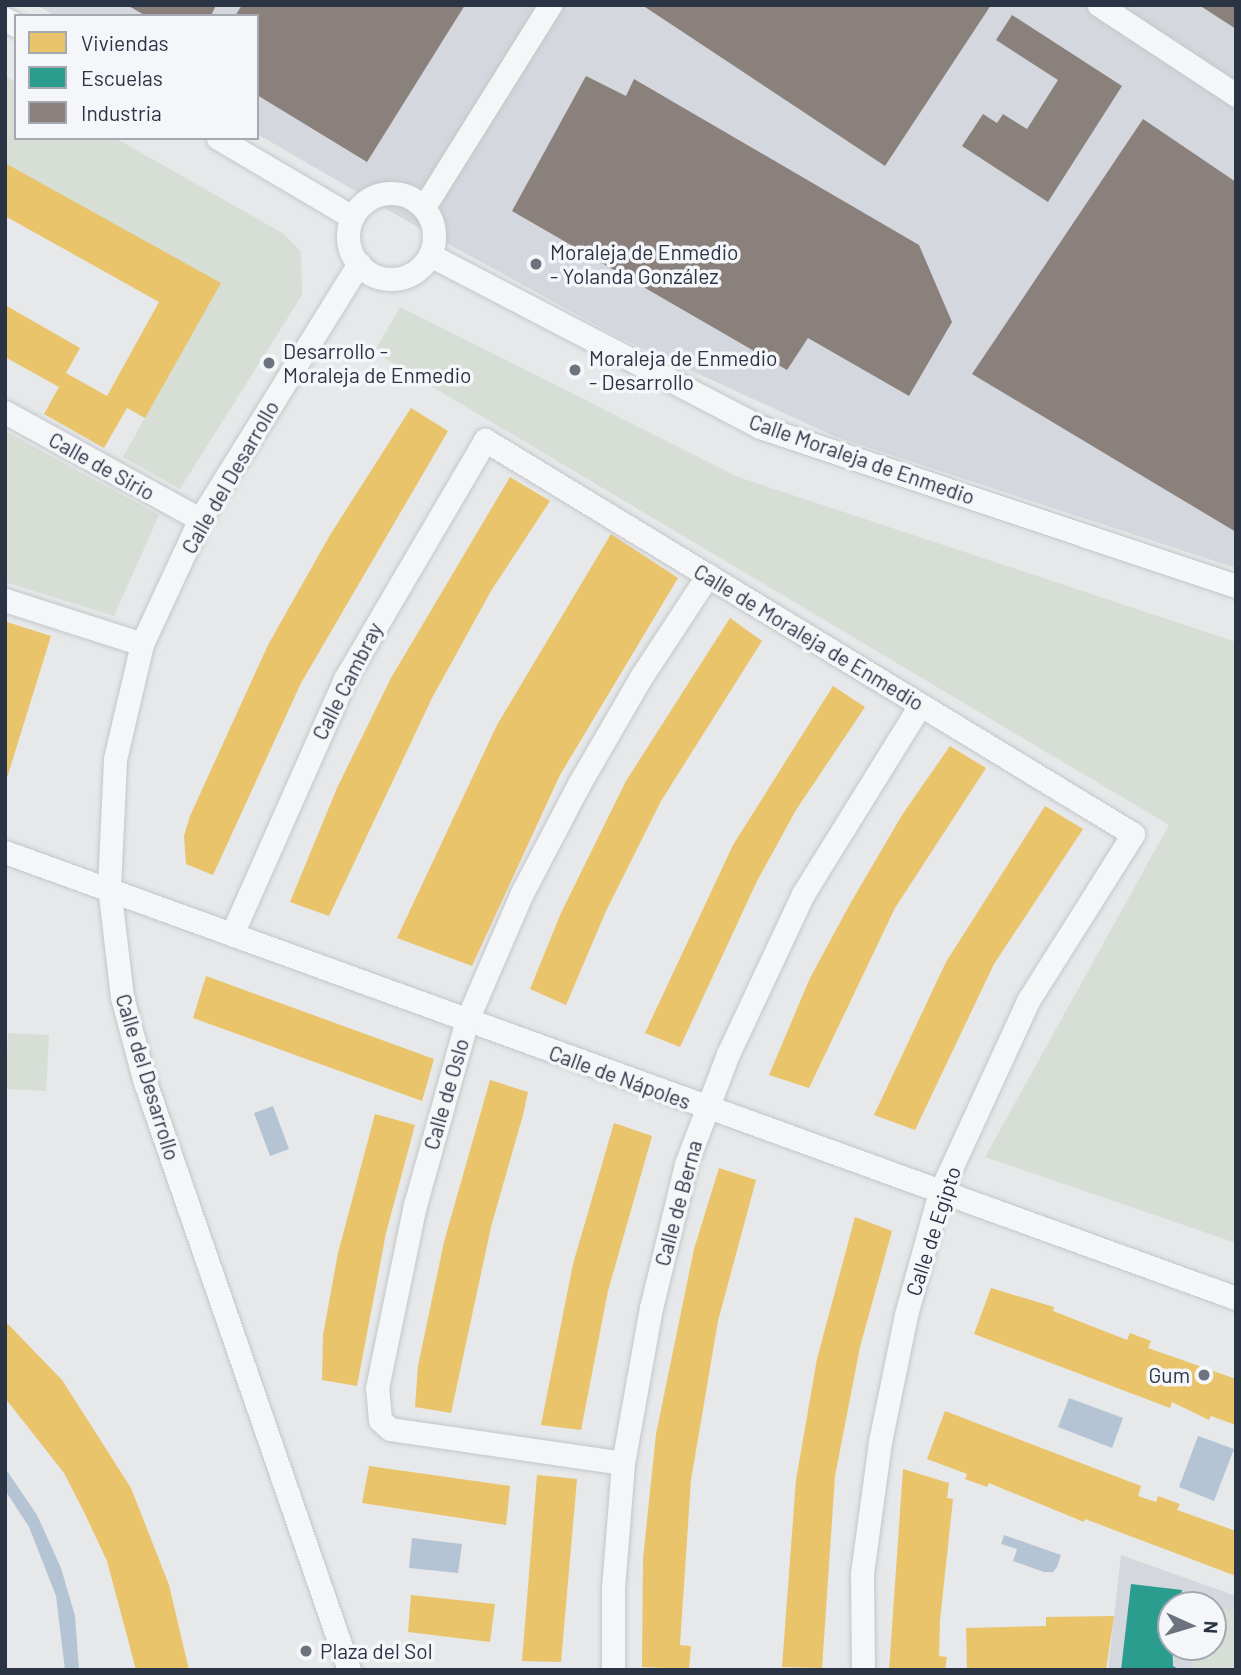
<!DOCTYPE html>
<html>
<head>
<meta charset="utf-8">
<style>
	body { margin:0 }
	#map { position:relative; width:1241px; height:1675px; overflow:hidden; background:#e6e8ea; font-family:Barlow,sans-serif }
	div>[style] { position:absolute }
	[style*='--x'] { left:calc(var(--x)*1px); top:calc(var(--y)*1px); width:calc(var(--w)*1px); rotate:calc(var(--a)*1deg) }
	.built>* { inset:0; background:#d4d7dd }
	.green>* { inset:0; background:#d6ded6 }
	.water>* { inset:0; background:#b4c4d5 }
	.homes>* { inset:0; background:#e9c46a }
	.schools>* { inset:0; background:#2a9d8f }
	.industry>* { inset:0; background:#8a817c }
	.roads { filter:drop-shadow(0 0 2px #c4c6c8) drop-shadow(0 0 2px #c4c6c8) }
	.street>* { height:23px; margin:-11.5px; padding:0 11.5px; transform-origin:11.5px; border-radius:11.5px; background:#f5f6f7 }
	.street>.ring { margin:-11.5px; padding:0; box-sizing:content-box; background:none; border:23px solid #f5f6f7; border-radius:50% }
	.dots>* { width:19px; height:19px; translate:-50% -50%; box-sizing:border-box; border:4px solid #f4f6f9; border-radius:50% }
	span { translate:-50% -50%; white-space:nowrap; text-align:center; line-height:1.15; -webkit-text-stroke:7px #f4f6f9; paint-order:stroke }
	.poi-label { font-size:21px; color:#2b3445 }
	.left { translate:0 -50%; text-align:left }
	.right { translate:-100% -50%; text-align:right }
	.street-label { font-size:21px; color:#2b3445 }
	.frame { position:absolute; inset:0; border:7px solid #2b3445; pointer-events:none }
	.legend { position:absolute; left:14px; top:14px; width:245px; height:126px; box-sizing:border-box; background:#f4f6f9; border:2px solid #a4a8b1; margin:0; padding:9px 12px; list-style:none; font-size:21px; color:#2b3445 }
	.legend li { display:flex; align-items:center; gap:14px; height:35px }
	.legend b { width:35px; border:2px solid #a4a8b1 }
	.north { position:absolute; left:1157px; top:1591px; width:70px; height:70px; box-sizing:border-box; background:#f4f6f9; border:2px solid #a4a8b1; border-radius:50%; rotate:94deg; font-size:19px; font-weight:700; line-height:28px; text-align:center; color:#2b3445 }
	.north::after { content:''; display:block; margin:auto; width:24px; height:32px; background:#6c737f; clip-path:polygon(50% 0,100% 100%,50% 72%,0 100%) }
</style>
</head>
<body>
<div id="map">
	<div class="built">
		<i style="clip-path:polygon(37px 5px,1236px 5px,1236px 568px,836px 437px,618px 337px,421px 229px,257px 134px,257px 16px,55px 16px)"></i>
		<i style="clip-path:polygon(evenodd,1121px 1555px,1236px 1596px,1236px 1670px,1108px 1670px,1121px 1555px,1171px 1605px,1213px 1605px,1213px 1647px,1171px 1647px,1171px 1605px)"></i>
	</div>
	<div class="green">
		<i style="clip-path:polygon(5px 76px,16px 82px,16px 138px,115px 138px,284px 234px,301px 252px,302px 295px,180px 489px,123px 457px,220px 283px,5px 163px)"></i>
		<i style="clip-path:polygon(400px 307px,738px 477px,1236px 642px,1236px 1243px,985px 1157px,1169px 825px,374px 352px)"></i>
		<i style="clip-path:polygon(5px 431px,159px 515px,114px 616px,5px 582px)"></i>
		<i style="clip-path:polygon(8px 1033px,49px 1035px,46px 1091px,6px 1089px)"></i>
		<i style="clip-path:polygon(1213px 1608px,1236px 1610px,1236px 1670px,1191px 1670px,1193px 1647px,1213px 1647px)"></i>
	</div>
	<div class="water">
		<i style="clip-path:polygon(273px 1106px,289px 1149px,270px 1156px,254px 1113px)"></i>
		<i style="clip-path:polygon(1069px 1398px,1123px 1418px,1112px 1448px,1058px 1427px)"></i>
		<i style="clip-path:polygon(1198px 1436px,1234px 1449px,1214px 1501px,1179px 1487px)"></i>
		<i style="clip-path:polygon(5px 1468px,37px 1515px,61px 1568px,75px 1616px,79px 1670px,65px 1670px,56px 1596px,29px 1527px,5px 1490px)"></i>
		<i style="clip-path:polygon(1004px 1535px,1061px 1555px,1057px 1567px,1053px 1572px,1044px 1572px,1013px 1561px,1017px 1549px,1001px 1544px)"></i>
		<i style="clip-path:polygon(412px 1538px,462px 1544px,458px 1573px,409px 1568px)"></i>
	</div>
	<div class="homes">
		<i style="clip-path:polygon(5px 163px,221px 283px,145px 418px,127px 408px,104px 448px,44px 414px,59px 387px,5px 357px,5px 305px,80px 348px,66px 373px,107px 396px,159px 302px,5px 216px)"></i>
		<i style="clip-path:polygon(411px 408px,448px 431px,301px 683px,213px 875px,186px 864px,184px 836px,190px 816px,268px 645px,330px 535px)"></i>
		<i style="clip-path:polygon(510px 477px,550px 501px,491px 591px,432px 698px,329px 916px,290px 902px,337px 788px,391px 678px)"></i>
		<i style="clip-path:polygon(611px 534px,678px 578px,560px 775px,472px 966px,397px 938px,497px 725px)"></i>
		<i style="clip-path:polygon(730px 618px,762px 641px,661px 801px,606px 911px,566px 1005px,530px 989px,561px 913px,626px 781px)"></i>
		<i style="clip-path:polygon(7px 622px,51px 636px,6px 781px,5px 628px)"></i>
		<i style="clip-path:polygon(833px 686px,865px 707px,796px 810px,757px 881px,680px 1047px,645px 1033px,733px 845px)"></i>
		<i style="clip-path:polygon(950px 746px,986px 768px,895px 908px,809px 1088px,769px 1075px,810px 978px,850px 904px,902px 815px)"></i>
		<i style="clip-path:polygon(1045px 806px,1083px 829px,994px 964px,915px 1130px,874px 1115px,946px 962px)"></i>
		<i style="clip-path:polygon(206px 976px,434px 1059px,422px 1101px,193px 1018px)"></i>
		<i style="clip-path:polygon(490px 1080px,528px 1092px,523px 1115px,491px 1227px,451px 1413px,415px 1407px,418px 1366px,444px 1242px)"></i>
		<i style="clip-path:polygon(375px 1114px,415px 1125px,386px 1233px,357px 1386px,322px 1380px,323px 1335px,338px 1253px)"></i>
		<i style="clip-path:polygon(614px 1123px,652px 1136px,608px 1291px,581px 1430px,541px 1425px,573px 1264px)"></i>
		<i style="clip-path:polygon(719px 1168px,756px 1180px,718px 1321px,691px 1480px,680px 1645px,691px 1646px,689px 1669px,642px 1667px,643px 1559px,656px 1434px,694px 1249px)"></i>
		<i style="clip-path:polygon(855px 1217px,892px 1231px,860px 1347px,835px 1476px,822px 1668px,782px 1667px,796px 1480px,817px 1359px)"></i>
		<i style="clip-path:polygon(991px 1288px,1054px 1307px,1053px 1311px,1127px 1340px,1130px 1333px,1151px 1341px,1148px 1348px,1236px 1379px,1236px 1425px,1211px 1416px,1209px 1420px,1172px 1402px,1170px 1408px,974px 1334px)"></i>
		<i style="clip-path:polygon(5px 1321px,62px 1380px,131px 1488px,169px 1585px,189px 1670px,136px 1670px,107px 1561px,84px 1512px,64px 1473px,5px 1398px)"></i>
		<i style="clip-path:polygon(945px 1411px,1141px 1486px,1138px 1496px,1156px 1502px,1158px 1496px,1180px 1504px,1177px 1510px,1236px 1531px,1236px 1576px,1085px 1519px,1084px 1522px,989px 1483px,987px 1487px,965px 1479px,967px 1474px,927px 1459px)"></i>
		<i style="clip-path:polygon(369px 1466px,510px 1486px,506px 1525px,362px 1503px)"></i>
		<i style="clip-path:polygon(903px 1469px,949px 1483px,947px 1498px,953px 1499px,940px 1620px,939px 1656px,947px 1657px,945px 1670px,889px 1670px)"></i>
		<i style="clip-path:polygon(537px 1475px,577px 1479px,561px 1662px,522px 1661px)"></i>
		<i style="clip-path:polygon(411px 1595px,495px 1604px,490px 1642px,408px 1632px)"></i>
		<i style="clip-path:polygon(1114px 1616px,1106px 1670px,967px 1670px,966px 1628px,1046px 1626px,1046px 1617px)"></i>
	</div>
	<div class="schools">
		<i style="clip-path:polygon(1131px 1584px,1182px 1590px,1180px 1605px,1171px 1605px,1173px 1666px,1180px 1670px,1121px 1670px)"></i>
	</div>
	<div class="industry">
		<i style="clip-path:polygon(127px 5px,216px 5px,211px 16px,146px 16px)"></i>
		<i style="clip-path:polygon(242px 5px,465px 5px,367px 162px,257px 95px,257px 16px,235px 16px)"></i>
		<i style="clip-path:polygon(642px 5px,991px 5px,885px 166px)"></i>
		<i style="clip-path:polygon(1199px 5px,1236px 5px,1236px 29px)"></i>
		<i style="clip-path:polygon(1012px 15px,1122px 86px,1048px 202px,962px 146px,983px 114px,997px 123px,1003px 114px,1027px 129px,1058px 80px,996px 40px)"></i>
		<i style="clip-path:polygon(586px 76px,626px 96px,634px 79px,919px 245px,952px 322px,909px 396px,808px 338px,787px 370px,512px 211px)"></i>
		<i style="clip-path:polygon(1143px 119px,1236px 182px,1236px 532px,972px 374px)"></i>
	</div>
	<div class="roads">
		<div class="street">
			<i style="--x:1099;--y:5;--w:164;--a:33.3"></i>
			<i style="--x:5;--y:19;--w:13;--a:29"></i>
			<i style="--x:218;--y:138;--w:156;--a:30.5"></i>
			<i class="ring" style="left:348px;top:193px;width:63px;height:63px"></i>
			<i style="--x:424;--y:207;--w:238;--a:-58"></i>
			<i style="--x:430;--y:255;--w:372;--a:27.5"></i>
			<i style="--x:760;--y:427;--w:502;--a:18.47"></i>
			<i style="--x:5;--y:412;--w:222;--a:28.8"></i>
			<i style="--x:5;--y:600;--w:144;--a:17.8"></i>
			<i style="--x:5;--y:852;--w:1309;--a:19.92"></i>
			<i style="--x:232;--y:934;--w:279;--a:-66.1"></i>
			<i style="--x:345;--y:679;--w:277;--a:-59.6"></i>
			<i style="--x:485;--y:440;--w:758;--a:31.3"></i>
			<i style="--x:1133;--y:834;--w:197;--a:122.2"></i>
			<i style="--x:1028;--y:1001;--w:210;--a:114.7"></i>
			<i style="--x:940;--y:1192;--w:128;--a:105.5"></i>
			<i style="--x:906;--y:1315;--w:130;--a:101.6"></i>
			<i style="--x:880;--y:1442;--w:133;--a:97.8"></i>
			<i style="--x:862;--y:1574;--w:96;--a:89.4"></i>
			<i style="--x:623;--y:1463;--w:235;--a:-171.7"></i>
			<i style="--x:390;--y:1429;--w:13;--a:-138"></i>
			<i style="--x:380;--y:1420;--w:32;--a:-95"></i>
			<i style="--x:377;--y:1388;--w:187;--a:-78.3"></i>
			<i style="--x:415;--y:1205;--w:192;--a:-74.3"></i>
			<i style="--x:467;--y:1020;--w:138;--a:-66.6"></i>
			<i style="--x:522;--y:893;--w:123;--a:-62.4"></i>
			<i style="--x:579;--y:784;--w:124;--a:-59.9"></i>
			<i style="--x:641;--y:677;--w:122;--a:-56.7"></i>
			<i style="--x:349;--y:1670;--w:626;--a:-109.13"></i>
			<i style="--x:144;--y:1079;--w:85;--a:-105"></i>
			<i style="--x:122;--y:997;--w:111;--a:-96.7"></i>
			<i style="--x:109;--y:887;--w:128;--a:-87.3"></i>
			<i style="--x:115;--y:759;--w:118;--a:-76.8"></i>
			<i style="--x:142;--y:644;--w:138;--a:-65.1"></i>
			<i style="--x:200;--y:519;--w:301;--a:-58.1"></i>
			<i style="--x:613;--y:1670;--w:82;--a:-90"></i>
			<i style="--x:613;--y:1588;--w:125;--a:-85.4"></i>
			<i style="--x:623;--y:1463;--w:158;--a:-79.8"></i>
			<i style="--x:651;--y:1308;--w:148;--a:-76.3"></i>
			<i style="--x:686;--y:1164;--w:118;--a:-69.1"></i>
			<i style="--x:728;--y:1054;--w:177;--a:-64.9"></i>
			<i style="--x:803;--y:894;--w:222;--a:-58.2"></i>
		</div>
	</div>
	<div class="dots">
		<i style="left:536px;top:264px;background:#6c737f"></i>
		<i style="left:269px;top:363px;background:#6c737f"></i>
		<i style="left:575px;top:370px;background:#6c737f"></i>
		<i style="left:1204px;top:1375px;background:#6c737f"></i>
		<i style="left:306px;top:1651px;background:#6c737f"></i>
	</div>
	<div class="poi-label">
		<span class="left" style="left:550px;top:264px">Moraleja de Enmedio<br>- Yolanda González</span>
		<span class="left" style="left:283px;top:363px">Desarrollo -<br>Moraleja de Enmedio</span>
		<span class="left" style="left:589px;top:370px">Moraleja de Enmedio<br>- Desarrollo</span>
		<span class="right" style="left:1190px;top:1375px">Gum</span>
		<span class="left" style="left:320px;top:1651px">Plaza del Sol</span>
	</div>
	<div class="street-label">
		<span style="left:862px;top:459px;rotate:19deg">Calle Moraleja de Enmedio</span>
		<span style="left:102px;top:466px;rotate:29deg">Calle de Sirio</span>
		<span style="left:230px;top:477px;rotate:-60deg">Calle del Desarrollo</span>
		<span style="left:809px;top:637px;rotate:31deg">Calle de Moraleja de Enmedio</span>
		<span style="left:347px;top:681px;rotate:-63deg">Calle Cambray</span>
		<span style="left:148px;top:1077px;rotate:73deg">Calle del Desarrollo</span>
		<span style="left:620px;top:1077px;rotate:20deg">Calle de Nápoles</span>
		<span style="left:446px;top:1094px;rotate:-74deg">Calle de Oslo</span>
		<span style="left:678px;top:1203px;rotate:-75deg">Calle de Berna</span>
		<span style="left:933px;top:1231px;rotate:-72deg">Calle de Egipto</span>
	</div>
	<div class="frame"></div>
	<ul class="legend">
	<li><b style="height:19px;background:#e9c46a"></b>Viviendas</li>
	<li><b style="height:19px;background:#2a9d8f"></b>Escuelas</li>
	<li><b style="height:19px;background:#8a817c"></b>Industria</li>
	</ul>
	<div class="north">N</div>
</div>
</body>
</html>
